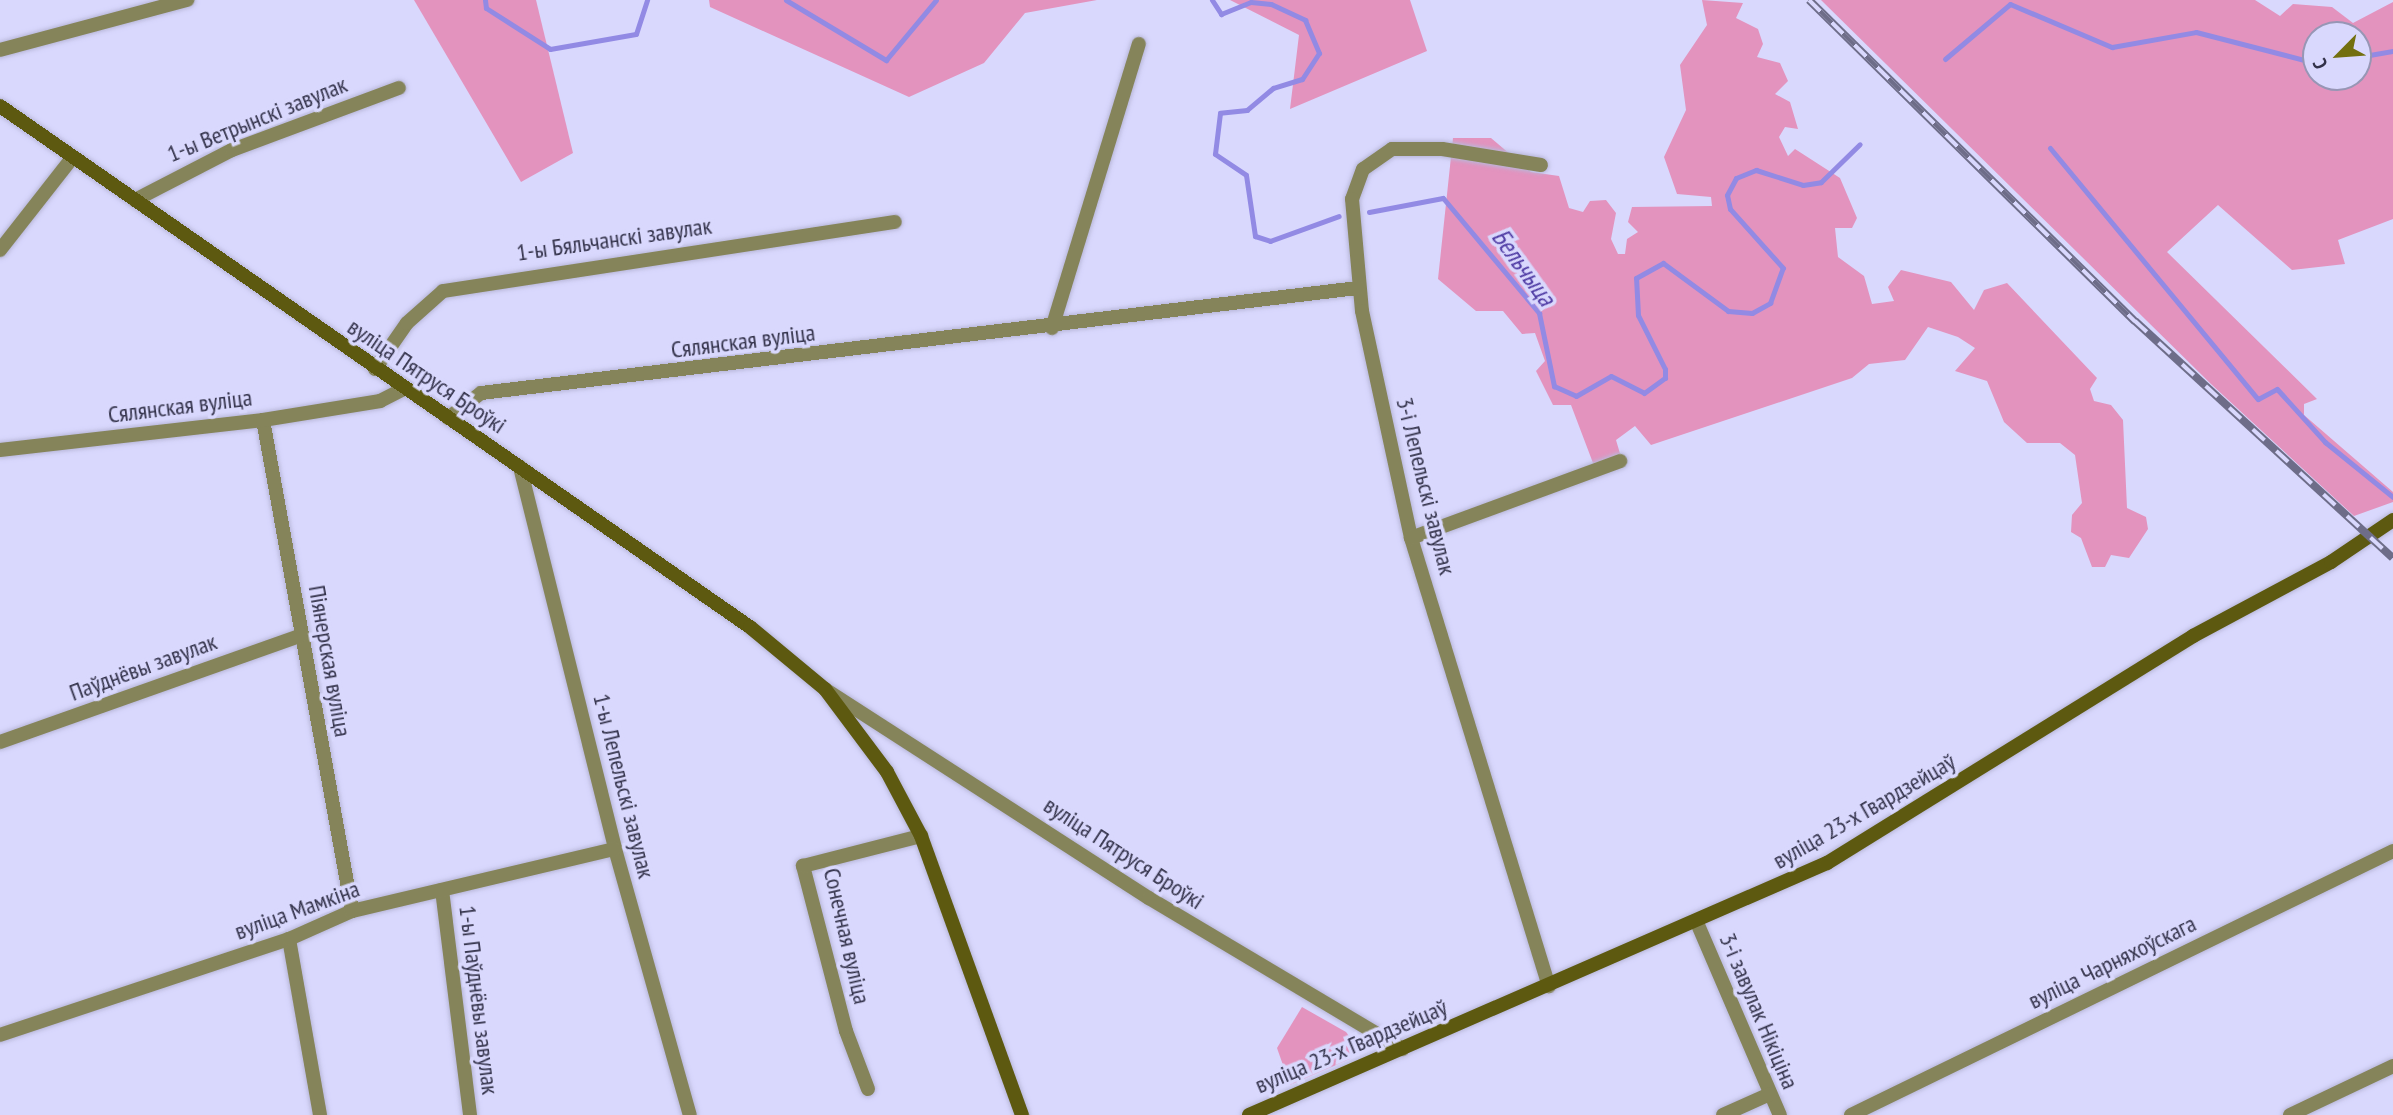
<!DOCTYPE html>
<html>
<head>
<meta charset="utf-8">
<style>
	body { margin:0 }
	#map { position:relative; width:2393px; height:1115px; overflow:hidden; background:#d9d8fd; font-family:"PT Sans Narrow",sans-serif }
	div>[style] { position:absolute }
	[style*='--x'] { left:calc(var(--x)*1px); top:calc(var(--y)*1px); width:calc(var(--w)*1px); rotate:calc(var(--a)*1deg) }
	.green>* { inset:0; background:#e393be }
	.stream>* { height:5px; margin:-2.5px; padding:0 2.5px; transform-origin:2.5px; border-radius:2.5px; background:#928ae4 }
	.roads { filter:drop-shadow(0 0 2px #b8b7d9) drop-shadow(0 0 2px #b8b7d9) }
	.street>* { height:14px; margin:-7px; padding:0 7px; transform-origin:7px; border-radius:7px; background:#85845a }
	.secondary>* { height:14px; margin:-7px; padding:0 7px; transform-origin:7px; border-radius:7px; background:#5d5910 }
	.rail>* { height:8px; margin-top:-4px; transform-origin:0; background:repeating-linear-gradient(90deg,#d9d8fd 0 16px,#6e6d89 0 32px); box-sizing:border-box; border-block:2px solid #6e6d89 }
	span { translate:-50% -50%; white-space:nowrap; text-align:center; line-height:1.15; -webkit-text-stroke:7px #d9d8fd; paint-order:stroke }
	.street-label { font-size:24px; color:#33324a }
	.water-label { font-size:26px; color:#4f3ba4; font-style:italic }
	.north { position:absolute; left:2302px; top:21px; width:70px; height:70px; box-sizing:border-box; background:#d9d8fd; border:2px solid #9796b5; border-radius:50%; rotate:245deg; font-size:19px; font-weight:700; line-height:28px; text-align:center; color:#33324a }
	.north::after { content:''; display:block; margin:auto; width:24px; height:32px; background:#736f0f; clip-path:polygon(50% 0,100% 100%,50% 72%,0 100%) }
</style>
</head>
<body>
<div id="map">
	<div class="green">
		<i style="clip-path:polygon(414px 0,536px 0,573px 153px,521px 182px)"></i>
		<i style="clip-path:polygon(709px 0,1097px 0,1025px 13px,984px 63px,909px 97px,710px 7px)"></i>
		<i style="clip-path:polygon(1230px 0,1410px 0,1427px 51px,1290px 109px,1299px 35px)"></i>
		<i style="clip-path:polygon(1702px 0,1743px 3px,1736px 18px,1758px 29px,1763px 44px,1757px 57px,1780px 63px,1788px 81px,1775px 94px,1790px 102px,1798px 129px,1785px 127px,1779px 137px,1788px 156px,1795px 149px,1840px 178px,1857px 218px,1852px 228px,1835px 228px,1838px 257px,1864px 276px,1872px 304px,1894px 301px,1888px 287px,1901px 270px,1951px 282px,1974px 310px,1984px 290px,2007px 283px,2097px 378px,2090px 389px,2094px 401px,2111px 405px,2123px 420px,2127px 508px,2146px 517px,2148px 529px,2129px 558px,2111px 555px,2105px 567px,2092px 567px,2081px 538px,2071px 532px,2072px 515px,2082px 503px,2075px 455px,2060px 443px,2027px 443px,2004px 422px,1987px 381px,1955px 371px,1975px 348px,1958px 337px,1928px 327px,1905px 360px,1869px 364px,1852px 378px,1651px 445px,1635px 426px,1616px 440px,1621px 457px,1593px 463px,1571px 405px,1553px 405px,1536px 371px,1545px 361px,1535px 333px,1522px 334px,1503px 311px,1476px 311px,1438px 279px,1453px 138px,1491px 138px,1531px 172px,1559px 176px,1569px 208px,1583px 212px,1590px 201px,1606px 200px,1616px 213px,1611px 239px,1618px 254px,1625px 254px,1627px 239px,1638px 232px,1628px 222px,1632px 207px,1712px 206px,1711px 197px,1677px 194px,1664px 157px,1686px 110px,1680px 65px,1707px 25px)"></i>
		<i style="clip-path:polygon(evenodd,1821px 0,2255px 0,2280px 16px,2293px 4px,2332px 7px,2353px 23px,2393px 2px,2393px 219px,2338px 240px,2345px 264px,2292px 270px,2218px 205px,2167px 252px,2317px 399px,2304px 404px,2304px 415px,2393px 492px,2393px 502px,2354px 516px,2211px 384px,1821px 0,2316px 35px,2358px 35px,2358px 77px,2316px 77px,2316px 35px)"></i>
		<i style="clip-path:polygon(1302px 1007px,1346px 1032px,1357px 1046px,1350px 1059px,1290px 1085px,1277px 1048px)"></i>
	</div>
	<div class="stream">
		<i style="--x:485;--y:0;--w:8;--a:83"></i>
		<i style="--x:486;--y:8;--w:76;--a:32.6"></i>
		<i style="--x:550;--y:49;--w:87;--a:-9.9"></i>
		<i style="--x:636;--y:34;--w:36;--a:-72"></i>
		<i style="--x:786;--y:0;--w:117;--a:31"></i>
		<i style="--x:886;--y:60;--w:78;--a:-50.2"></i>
		<i style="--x:1212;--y:0;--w:17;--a:57"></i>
		<i style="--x:1221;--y:14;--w:32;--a:-22"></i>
		<i style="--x:1251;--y:2;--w:20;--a:6"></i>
		<i style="--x:1271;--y:4;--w:38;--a:25"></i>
		<i style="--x:1305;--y:20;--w:36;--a:67"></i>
		<i style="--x:1319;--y:53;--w:31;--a:123"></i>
		<i style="--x:1302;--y:79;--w:30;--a:163"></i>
		<i style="--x:1273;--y:88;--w:34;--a:140"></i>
		<i style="--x:1247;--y:110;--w:27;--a:174"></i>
		<i style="--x:1220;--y:113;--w:41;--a:97"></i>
		<i style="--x:1215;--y:154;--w:37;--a:34"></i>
		<i style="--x:1246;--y:175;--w:62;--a:81.6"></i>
		<i style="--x:1255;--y:236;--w:16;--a:18"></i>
		<i style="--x:1270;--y:241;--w:73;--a:-19.9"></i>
		<i style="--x:2358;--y:57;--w:36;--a:-10"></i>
		<i style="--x:1945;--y:59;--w:85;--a:-40.2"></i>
		<i style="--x:2010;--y:4;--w:111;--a:22.9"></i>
		<i style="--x:2112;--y:47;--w:85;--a:-10.1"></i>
		<i style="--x:2196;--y:32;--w:124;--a:14.5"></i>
		<i style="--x:2050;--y:148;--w:326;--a:50.4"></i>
		<i style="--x:2258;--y:399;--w:21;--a:-28"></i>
		<i style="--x:2277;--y:389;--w:72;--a:47.8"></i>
		<i style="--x:2325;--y:442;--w:87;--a:39"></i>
		<i style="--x:1369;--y:212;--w:75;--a:-10.7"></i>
		<i style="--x:1443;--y:198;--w:150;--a:50.1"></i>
		<i style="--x:1539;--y:313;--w:75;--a:78.4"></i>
		<i style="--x:1554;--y:386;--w:24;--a:24"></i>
		<i style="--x:1576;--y:396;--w:40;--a:-29.7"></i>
		<i style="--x:1611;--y:376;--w:37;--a:27"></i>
		<i style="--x:1644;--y:393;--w:26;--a:-36"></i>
		<i style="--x:1665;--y:378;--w:9;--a:-90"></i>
		<i style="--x:1665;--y:369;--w:60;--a:-116.6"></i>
		<i style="--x:1638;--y:315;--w:37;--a:-93"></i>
		<i style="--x:1636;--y:278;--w:31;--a:-29"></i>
		<i style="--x:1663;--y:263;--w:81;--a:36.4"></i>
		<i style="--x:1728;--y:311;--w:24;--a:5"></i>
		<i style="--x:1752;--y:313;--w:21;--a:-29"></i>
		<i style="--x:1770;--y:303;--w:37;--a:-70"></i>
		<i style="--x:1783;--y:268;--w:79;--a:-131.9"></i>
		<i style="--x:1730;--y:209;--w:14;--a:-102"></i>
		<i style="--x:1727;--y:195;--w:19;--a:-62"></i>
		<i style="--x:1736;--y:178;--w:22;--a:-22"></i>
		<i style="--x:1756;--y:170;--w:49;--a:17.7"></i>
		<i style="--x:1803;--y:185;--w:18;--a:-9"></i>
		<i style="--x:1821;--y:182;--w:54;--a:-44.3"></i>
	</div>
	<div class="roads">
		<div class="street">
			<i style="--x:0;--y:50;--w:194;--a:-15"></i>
			<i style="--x:1541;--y:165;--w:100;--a:-170.8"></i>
			<i style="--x:1442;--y:149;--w:50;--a:180"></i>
			<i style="--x:1392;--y:149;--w:35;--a:145"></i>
			<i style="--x:1363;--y:169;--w:32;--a:110"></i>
			<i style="--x:1352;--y:199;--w:112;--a:84.9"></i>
			<i style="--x:1362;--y:311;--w:232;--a:77.8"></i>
			<i style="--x:1411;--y:538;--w:469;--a:72.9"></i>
			<i style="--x:135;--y:200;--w:109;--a:-27.3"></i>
			<i style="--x:232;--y:150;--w:178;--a:-20.4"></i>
			<i style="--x:0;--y:250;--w:118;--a:-51.9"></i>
			<i style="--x:1052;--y:328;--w:297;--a:-73"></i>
			<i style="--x:375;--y:369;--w:56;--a:-55.2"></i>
			<i style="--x:407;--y:323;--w:48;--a:-41.6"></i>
			<i style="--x:443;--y:291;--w:457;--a:-8.7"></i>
			<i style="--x:448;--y:418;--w:41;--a:-37.1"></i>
			<i style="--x:481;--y:393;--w:883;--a:-6.83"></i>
			<i style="--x:263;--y:420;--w:499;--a:79.7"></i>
			<i style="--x:0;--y:450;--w:265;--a:-6.5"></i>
			<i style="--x:263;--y:420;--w:119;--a:-9.2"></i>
			<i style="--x:380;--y:401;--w:27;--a:-27"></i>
			<i style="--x:520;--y:467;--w:394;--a:76"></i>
			<i style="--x:615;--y:849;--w:276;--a:74.3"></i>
			<i style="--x:1411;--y:538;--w:223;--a:-20.2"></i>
			<i style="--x:826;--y:690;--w:384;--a:32.8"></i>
			<i style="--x:1149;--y:898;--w:295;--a:30.8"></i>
			<i style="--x:0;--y:742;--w:320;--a:-19.5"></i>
			<i style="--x:442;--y:890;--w:227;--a:82.9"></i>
			<i style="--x:1698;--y:925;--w:207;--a:66.7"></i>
			<i style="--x:289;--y:939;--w:179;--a:80"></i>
			<i style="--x:0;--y:1035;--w:305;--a:-18.4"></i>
			<i style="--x:289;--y:939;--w:69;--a:-24"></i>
			<i style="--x:352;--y:911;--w:270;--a:-13.3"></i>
			<i style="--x:868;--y:1089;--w:62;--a:-110.8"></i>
			<i style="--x:846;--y:1031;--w:171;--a:-104.6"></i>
			<i style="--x:803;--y:866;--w:122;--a:-14.3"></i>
			<i style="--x:1723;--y:1115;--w:51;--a:-24.1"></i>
			<i style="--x:1851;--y:1115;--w:603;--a:-25.97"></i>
			<i style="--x:2290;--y:1115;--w:114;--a:-25.4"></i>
		</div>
		<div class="secondary">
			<i style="--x:0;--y:106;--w:913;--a:34.79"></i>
			<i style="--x:750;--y:627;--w:97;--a:39.6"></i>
			<i style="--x:825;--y:689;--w:104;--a:53.2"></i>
			<i style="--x:887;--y:772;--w:72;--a:62"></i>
			<i style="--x:921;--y:836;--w:297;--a:70.1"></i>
			<i style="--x:1249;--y:1115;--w:631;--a:-23.56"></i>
			<i style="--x:1827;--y:863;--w:431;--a:-31.8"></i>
			<i style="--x:2193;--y:636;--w:157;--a:-28.2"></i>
			<i style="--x:2331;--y:562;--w:75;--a:-34.1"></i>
		</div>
	</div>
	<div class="rail">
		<i style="--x:1809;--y:0;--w:458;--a:44.6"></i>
		<i style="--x:2135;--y:321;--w:350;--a:42.6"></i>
	</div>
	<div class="street-label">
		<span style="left:257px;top:119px;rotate:-22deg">1-ы Ветрынскі завулак</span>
		<span style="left:614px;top:239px;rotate:-8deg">1-ы Бяльчанскі завулак</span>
		<span style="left:743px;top:341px;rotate:-7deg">Сялянская вуліца</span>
		<span style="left:427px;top:376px;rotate:34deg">вуліца Пятруся Броўкі</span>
		<span style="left:180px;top:406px;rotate:-7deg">Сялянская вуліца</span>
		<span style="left:1426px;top:486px;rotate:76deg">3-і Лепельскі завулак</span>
		<span style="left:330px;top:661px;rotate:80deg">Піянерская вуліца</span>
		<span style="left:143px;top:667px;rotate:-20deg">Паўднёвы завулак</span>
		<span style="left:624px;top:786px;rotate:76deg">1-ы Лепельскі завулак</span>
		<span style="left:1864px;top:811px;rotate:-30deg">вуліца 23-х Гвардзейцаў</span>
		<span style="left:1124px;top:853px;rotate:33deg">вуліца Пятруся Броўкі</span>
		<span style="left:297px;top:910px;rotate:-20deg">вуліца Мамкіна</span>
		<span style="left:847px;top:936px;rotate:77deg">Сонечная вуліца</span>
		<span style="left:2112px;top:962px;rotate:-26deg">вуліца Чарняхоўскага</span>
		<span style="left:479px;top:1000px;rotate:83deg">1-ы Паўднёвы завулак</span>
		<span style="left:1759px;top:1011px;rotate:67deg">3-і завулак Нікіціна</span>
		<span style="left:1351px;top:1046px;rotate:-23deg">вуліца 23-х Гвардзейцаў</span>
	</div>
	<div class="water-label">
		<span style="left:1524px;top:267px;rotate:54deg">Бельчыца</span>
	</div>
	<div class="north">С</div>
</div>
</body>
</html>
